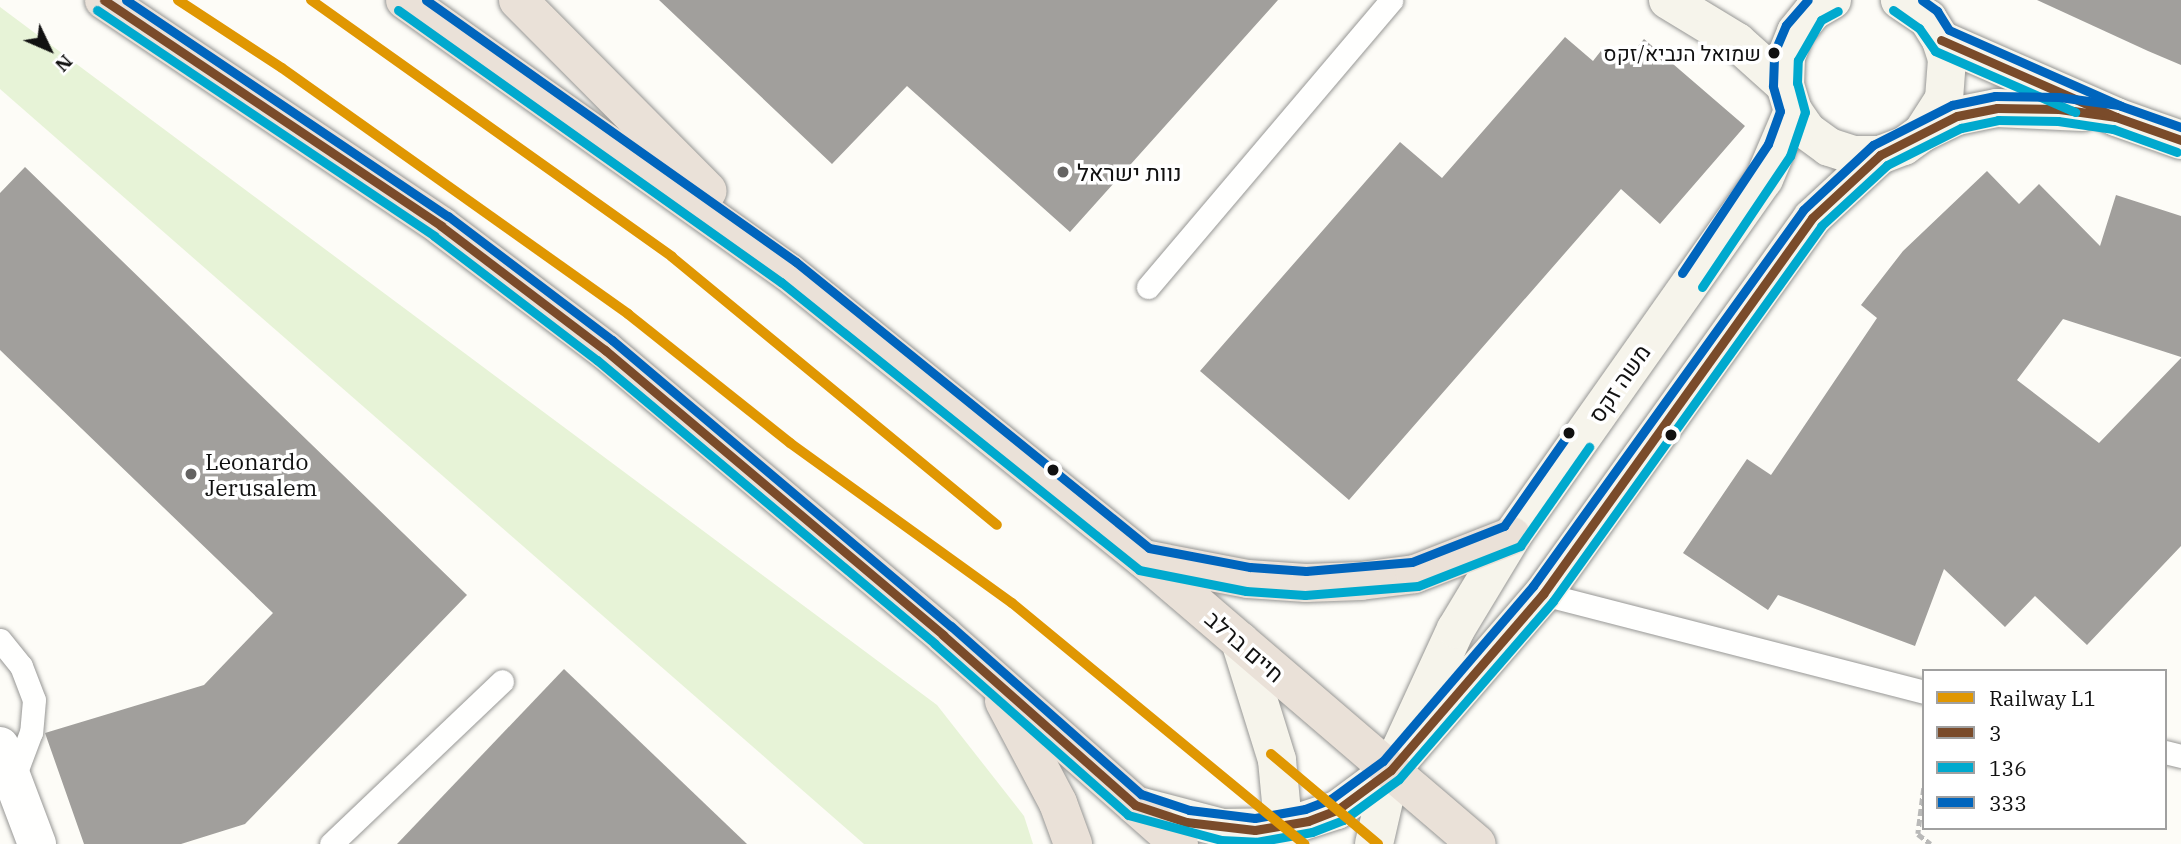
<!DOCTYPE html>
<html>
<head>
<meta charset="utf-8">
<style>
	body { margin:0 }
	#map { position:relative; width:2181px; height:844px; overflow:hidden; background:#fdfcf7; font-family:"IBM Plex Serif",Heebo,serif }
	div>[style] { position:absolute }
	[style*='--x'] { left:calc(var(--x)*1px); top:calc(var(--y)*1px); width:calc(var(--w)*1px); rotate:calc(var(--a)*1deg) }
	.green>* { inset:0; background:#e7f3d7 }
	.building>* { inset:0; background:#a19f9c }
	.path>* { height:4.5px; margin-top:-2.25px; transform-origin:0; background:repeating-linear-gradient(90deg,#b9b9b8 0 7px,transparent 0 10.5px) }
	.roads { filter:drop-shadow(0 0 2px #979795) drop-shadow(0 0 2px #979795) }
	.lane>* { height:23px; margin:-11.5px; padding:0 11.5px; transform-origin:11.5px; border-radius:11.5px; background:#fffffe }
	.street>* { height:38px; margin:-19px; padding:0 19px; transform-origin:19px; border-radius:19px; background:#fffffe }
	.secondary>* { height:38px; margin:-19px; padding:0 19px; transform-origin:19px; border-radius:19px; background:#f6f4eb }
	.highway>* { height:38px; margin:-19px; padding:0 19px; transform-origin:19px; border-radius:19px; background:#eae1d8 }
	.bus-1>* { height:9px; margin:-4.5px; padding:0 4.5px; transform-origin:4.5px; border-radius:4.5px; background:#7a4b2a }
	.bus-2>* { height:9px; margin:-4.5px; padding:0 4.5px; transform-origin:4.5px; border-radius:4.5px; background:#00a9ce }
	.bus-3>* { height:9px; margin:-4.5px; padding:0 4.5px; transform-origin:4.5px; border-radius:4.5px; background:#0065bd }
	.rail-1>* { height:10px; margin:-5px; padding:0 5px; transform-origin:5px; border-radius:5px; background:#e09702 }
	.dots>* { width:19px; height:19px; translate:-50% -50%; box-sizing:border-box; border:4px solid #fff; border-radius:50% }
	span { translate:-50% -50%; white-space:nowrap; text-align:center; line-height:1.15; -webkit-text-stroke:7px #fff; paint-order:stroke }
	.bus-label { font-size:21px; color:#111 }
	.right { translate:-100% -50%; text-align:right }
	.poi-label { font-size:23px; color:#111 }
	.left { translate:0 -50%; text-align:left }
	.street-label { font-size:23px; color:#111 }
	.legend { position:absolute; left:1922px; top:669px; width:245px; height:161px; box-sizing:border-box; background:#fff; border:2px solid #a0a0a0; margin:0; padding:9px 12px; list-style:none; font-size:21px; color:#111 }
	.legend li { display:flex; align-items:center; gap:14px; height:35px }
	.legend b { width:35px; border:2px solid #a0a0a0 }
	.north { position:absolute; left:14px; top:14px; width:70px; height:70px; -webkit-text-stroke:5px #fff; paint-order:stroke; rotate:134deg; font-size:19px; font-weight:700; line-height:28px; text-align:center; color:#111 }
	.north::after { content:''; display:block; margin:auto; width:24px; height:32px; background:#111; clip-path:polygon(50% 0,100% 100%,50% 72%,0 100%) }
</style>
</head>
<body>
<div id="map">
	<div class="green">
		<i style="clip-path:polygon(0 7px,937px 705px,1024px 816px,1033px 844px,864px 844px,0 89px)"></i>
	</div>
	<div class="building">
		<i style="clip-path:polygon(659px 0,1278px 0,1070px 232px,907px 86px,832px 164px)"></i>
		<i style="clip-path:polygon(2037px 0,2181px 0,2181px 65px,2148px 51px)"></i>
		<i style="clip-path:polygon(1565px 37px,1593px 61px,1604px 47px,1623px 64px,1644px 39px,1745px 126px,1660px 224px,1621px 189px,1349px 500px,1200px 371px,1400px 142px,1442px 178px)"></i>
		<i style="clip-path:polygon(25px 167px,467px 595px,245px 824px,181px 844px,84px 844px,45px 733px,204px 685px,273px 613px,0 350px,0 193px)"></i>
		<i style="clip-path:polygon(1987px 171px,2019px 204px,2039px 184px,2100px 246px,2116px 195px,2181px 216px,2181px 357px,2063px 319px,2017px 380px,2099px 443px,2181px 358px,2181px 546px,2087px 645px,2035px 596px,2005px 627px,1944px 569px,1915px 646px,1778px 595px,1768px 610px,1683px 553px,1747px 459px,1771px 475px,1877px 318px,1861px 305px,1903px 251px)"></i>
		<i style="clip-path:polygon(564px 669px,747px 844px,397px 844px)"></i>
	</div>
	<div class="path">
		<i style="--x:1924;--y:788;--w:46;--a:97.4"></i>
		<i style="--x:1918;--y:834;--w:16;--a:38"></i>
	</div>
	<div class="roads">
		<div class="lane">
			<i style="--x:1148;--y:287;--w:376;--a:-49.7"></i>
			<i style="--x:1543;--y:594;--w:393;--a:14.4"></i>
			<i style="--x:0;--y:640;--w:33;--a:51"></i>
			<i style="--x:21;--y:666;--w:36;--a:69"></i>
			<i style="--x:34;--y:700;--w:32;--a:95"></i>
			<i style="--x:31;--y:732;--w:51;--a:110.6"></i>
			<i style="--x:2165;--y:752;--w:16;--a:14"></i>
			<i style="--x:331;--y:844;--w:236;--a:-43.6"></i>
		</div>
		<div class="street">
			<i style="--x:0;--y:746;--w:105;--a:69.3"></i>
		</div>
		<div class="secondary">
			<i style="--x:1668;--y:0;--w:81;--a:31.3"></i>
			<i style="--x:1737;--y:42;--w:64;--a:41.9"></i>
			<i style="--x:1832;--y:0;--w:22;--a:150"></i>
			<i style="--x:1813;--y:11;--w:27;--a:129"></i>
			<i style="--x:1796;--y:32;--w:27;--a:112"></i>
			<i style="--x:1786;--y:57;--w:28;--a:92"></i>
			<i style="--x:1785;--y:85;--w:27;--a:73"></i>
			<i style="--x:1793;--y:111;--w:24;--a:55"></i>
			<i style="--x:1807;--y:131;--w:27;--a:36"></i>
			<i style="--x:1829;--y:147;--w:26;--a:18"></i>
			<i style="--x:1854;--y:155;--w:26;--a:0"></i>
			<i style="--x:1880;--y:155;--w:26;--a:-21"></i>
			<i style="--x:1904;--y:146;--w:22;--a:-36"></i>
			<i style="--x:1922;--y:133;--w:40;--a:-57.1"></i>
			<i style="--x:1944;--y:99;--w:40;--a:-85.7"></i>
			<i style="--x:1947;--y:59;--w:20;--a:-108"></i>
			<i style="--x:1941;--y:40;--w:25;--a:-122"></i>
			<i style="--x:1928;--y:19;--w:34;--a:-146"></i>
			<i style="--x:1941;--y:40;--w:191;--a:23.7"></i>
			<i style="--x:2116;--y:117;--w:69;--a:19.5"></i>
			<i style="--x:1922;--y:133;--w:39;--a:-26"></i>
			<i style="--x:1957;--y:116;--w:41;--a:-11.3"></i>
			<i style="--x:1997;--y:108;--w:86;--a:2.7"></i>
			<i style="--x:1240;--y:641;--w:125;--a:72.7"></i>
			<i style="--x:1277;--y:760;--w:84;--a:84.6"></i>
			<i style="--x:1135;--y:805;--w:90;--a:14.8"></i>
			<i style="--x:1222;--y:828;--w:63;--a:-0.9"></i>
			<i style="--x:1285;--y:827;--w:55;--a:-18.1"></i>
			<i style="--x:1337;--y:810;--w:67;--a:-36.5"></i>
			<i style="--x:1391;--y:770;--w:233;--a:-49.2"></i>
			<i style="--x:1543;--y:594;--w:462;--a:-54.4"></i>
			<i style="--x:1812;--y:218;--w:93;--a:-42.8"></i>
			<i style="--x:1374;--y:844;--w:76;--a:-77.1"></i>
			<i style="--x:1391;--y:770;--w:155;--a:-65.3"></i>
			<i style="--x:1456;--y:629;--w:109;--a:-58.9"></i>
			<i style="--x:1512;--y:536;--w:437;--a:-54.8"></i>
			<i style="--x:1764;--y:179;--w:74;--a:-66.9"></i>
		</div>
		<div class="highway">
			<i style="--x:104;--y:0;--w:406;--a:33.8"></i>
			<i style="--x:441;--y:226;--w:206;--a:37.1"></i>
			<i style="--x:605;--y:350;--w:442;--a:40.1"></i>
			<i style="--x:943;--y:635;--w:315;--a:41.5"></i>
			<i style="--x:405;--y:0;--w:470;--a:35.4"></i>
			<i style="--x:788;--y:272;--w:457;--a:38.9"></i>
			<i style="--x:1144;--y:559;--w:438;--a:40.6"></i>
			<i style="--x:518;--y:0;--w:269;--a:45.2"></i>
			<i style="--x:1149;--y:560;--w:101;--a:10.9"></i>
			<i style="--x:1248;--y:579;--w:58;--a:3.9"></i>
			<i style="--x:1306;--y:583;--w:55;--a:-2.1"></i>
			<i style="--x:1361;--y:581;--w:54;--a:-7.4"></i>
			<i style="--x:1415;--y:574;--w:104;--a:-21.4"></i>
			<i style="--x:1004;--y:701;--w:115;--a:62.1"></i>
			<i style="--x:1058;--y:803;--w:44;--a:69.9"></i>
		</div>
	</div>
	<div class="bus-1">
		<i style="--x:104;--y:0;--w:406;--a:33.8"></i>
		<i style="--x:441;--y:226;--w:206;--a:37.1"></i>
		<i style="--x:605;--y:350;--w:442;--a:40.1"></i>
		<i style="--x:943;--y:635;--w:256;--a:41.5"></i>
		<i style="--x:1135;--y:805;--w:54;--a:18.4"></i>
		<i style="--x:1186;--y:822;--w:69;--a:6.6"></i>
		<i style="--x:1255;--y:830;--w:54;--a:-9.6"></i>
		<i style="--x:1308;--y:821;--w:31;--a:-21"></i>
		<i style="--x:1337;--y:810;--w:67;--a:-36.5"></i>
		<i style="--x:1391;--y:770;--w:233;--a:-49.2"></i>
		<i style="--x:1543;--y:594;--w:462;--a:-54.4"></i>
		<i style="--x:1812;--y:218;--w:93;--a:-42.8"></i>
		<i style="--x:1880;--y:155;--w:86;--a:-26.9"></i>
		<i style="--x:1957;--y:116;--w:41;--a:-11.3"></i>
		<i style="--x:1997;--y:108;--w:62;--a:0.9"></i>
		<i style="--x:2059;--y:109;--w:58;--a:8"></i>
		<i style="--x:1941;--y:40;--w:191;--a:23.7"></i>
		<i style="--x:2116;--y:117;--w:69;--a:19.5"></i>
	</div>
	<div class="bus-2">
		<i style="--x:97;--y:10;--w:406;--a:33.8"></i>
		<i style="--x:434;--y:236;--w:205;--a:37.3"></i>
		<i style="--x:597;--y:360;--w:441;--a:40"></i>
		<i style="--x:935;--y:644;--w:258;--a:41.5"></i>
		<i style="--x:1128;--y:815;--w:96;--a:15"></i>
		<i style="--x:1221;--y:840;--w:35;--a:3"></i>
		<i style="--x:1256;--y:842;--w:57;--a:-10.1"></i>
		<i style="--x:1312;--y:832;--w:33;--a:-21"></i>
		<i style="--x:1343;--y:820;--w:69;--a:-36.2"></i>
		<i style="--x:1399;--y:779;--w:235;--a:-49.1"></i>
		<i style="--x:1553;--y:601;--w:461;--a:-54.4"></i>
		<i style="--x:1821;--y:226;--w:90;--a:-42.7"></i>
		<i style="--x:1887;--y:165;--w:83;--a:-26.6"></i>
		<i style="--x:1961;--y:128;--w:38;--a:-12"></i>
		<i style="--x:1998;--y:120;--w:60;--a:1"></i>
		<i style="--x:2058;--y:121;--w:56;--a:8.3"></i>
		<i style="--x:2113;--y:129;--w:68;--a:19.8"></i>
		<i style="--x:398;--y:10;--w:470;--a:35.4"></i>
		<i style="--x:781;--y:282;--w:459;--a:38.8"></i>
		<i style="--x:1139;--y:570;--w:109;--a:11.1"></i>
		<i style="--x:1246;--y:591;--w:59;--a:3.9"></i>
		<i style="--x:1305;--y:595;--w:113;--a:-4.6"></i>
		<i style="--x:1418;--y:586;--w:110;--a:-21.4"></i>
		<i style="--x:1520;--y:546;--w:121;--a:-55.1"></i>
		<i style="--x:1893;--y:10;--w:32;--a:35"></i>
		<i style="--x:1919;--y:28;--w:28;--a:55"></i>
		<i style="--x:1935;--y:51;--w:153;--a:23.5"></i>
		<i style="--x:1702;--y:287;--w:158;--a:-56.1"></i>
		<i style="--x:1790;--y:156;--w:46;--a:-71.2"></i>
		<i style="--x:1805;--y:112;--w:30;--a:-105"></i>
		<i style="--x:1797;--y:83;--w:23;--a:-88"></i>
		<i style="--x:1798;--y:60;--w:46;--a:-60.1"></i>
		<i style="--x:1821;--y:20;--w:19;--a:-28"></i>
	</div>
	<div class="bus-3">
		<i style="--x:126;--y:0;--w:388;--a:33.9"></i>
		<i style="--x:448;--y:216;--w:206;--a:37.1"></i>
		<i style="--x:612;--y:340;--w:444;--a:40.2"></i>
		<i style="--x:951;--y:626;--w:254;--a:41.5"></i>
		<i style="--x:1141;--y:794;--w:51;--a:18.4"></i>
		<i style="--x:1189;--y:810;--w:66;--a:6.9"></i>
		<i style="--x:1255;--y:818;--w:51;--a:-10.2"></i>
		<i style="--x:1305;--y:809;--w:28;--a:-21"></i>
		<i style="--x:1331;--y:799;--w:64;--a:-36.2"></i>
		<i style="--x:1383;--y:761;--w:230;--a:-49.4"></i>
		<i style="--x:1533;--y:586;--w:463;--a:-54.3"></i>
		<i style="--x:1803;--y:210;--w:96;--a:-42.9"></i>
		<i style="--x:1873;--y:145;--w:89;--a:-26.9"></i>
		<i style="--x:1952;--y:105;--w:44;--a:-11.8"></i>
		<i style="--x:1995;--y:96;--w:64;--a:0.9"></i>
		<i style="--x:2059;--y:97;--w:60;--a:7.7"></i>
		<i style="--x:426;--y:0;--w:453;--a:35.3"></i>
		<i style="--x:796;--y:262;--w:454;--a:39"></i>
		<i style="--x:1149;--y:548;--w:103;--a:10.7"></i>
		<i style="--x:1250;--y:567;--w:56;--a:4.1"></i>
		<i style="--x:1306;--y:571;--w:106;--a:-4.9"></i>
		<i style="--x:1412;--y:562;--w:99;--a:-21.4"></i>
		<i style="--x:1504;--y:526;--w:113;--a:-55"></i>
		<i style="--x:1922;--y:0;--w:19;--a:36"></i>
		<i style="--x:1937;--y:11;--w:22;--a:58"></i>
		<i style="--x:1949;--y:30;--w:188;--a:23.8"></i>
		<i style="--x:2121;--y:106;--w:64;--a:19.3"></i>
		<i style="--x:1682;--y:273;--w:155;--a:-56.3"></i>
		<i style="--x:1768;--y:144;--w:35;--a:-70"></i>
		<i style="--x:1780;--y:111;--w:26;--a:-106"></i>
		<i style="--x:1773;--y:86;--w:33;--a:-88"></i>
		<i style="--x:1774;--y:53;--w:30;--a:-67"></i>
		<i style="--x:1786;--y:25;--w:33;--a:-49"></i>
	</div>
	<div class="rail-1">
		<i style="--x:178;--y:0;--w:124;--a:33.2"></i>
		<i style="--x:282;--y:68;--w:425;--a:35.4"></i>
		<i style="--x:628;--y:314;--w:207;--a:38.5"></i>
		<i style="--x:790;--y:443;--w:274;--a:35.8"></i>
		<i style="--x:1012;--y:603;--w:379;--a:39.5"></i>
		<i style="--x:311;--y:0;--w:443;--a:35.4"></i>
		<i style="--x:672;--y:257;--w:421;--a:39.5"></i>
		<i style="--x:1271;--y:754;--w:140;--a:40.1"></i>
	</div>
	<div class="dots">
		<i style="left:1774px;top:53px;background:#111"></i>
		<i style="left:1063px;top:172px;background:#646362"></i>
		<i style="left:1569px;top:433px;background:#111"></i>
		<i style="left:1671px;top:435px;background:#111"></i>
		<i style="left:1053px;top:470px;background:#111"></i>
		<i style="left:191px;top:474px;background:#646362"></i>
	</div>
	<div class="bus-label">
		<span class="right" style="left:1761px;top:53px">שמואל הנביא/זקס</span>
	</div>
	<div class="poi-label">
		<span class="left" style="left:1077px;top:172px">נוות ישראל</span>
		<span class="left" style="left:205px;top:474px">Leonardo<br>Jerusalem</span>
	</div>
	<div class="street-label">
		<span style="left:1619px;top:383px;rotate:-55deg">משה זקס</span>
		<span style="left:1245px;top:646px;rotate:41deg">חיים ברלב</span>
	</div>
	<ul class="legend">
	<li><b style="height:9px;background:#e09702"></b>Railway L1</li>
	<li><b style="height:9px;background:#7a4b2a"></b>3</li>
	<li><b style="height:9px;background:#00a9ce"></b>136</li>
	<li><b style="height:9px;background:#0065bd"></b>333</li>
	</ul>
	<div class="north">N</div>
</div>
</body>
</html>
